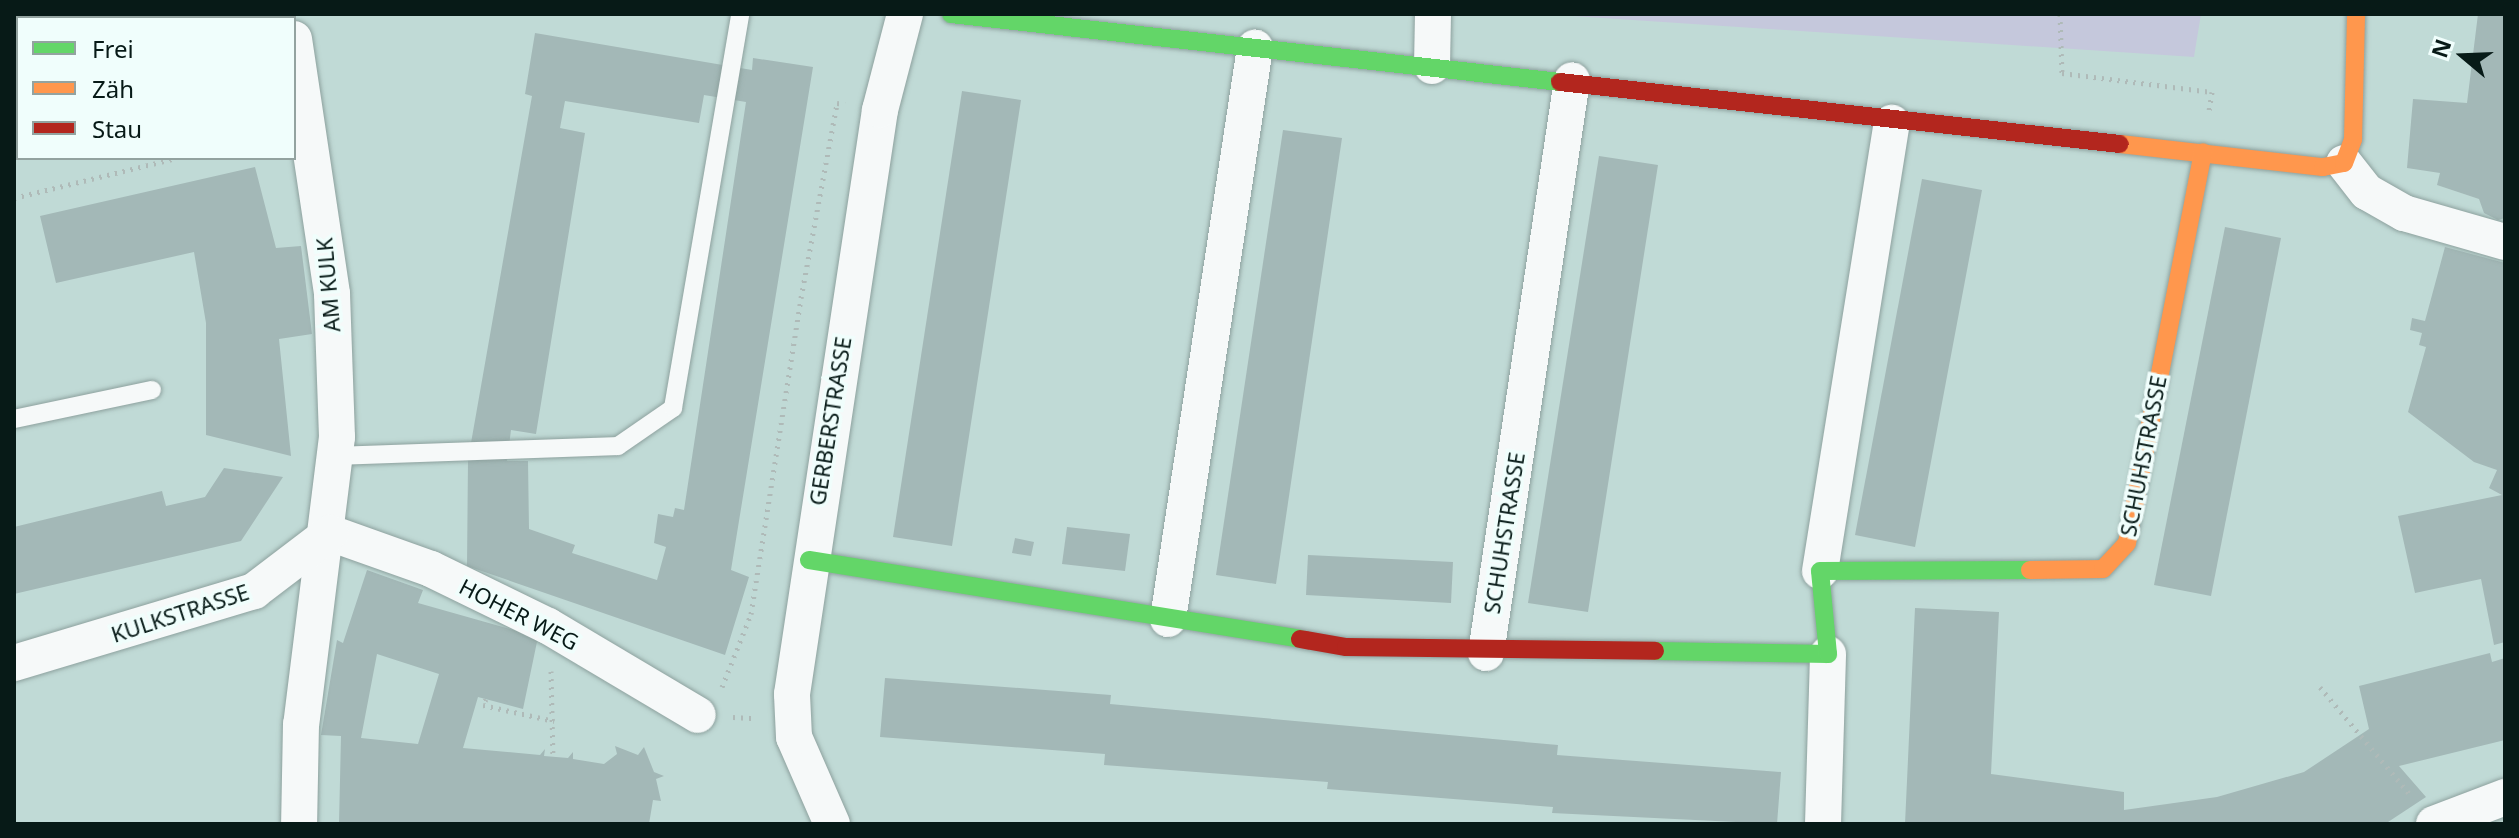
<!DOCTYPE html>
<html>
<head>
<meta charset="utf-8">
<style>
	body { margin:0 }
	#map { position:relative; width:2519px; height:838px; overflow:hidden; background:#c0dad6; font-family:"Noto Sans",sans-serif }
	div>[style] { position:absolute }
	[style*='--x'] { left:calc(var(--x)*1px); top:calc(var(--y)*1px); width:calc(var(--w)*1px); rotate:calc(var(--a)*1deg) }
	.green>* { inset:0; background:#c5c8dc }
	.building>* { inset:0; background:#a3b8b7 }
	.path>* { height:5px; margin-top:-2.5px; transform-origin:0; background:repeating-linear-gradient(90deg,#afbab8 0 2px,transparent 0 8px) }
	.roads { filter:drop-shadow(0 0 2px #8da19e) drop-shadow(0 0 2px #8da19e) }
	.lane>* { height:18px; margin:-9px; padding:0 9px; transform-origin:9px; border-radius:9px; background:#f6f9f9 }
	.street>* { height:36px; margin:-18px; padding:0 18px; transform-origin:18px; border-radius:18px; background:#f6f9f9 }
	.fast>* { height:18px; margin:-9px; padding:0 9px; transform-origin:9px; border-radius:9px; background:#63d668 }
	.slow>* { height:18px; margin:-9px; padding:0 9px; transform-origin:9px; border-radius:9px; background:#ff974d }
	.jam>* { height:18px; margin:-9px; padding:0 9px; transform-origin:9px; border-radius:9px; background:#b3261e }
	span { translate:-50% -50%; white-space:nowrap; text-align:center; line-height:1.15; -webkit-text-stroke:7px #f0fefc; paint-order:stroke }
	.street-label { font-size:22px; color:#071a17 }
	.frame { position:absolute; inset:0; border:16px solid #071a17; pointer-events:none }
	.legend { position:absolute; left:16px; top:16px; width:280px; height:144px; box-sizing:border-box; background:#f0fefc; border:2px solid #93a3a0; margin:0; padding:10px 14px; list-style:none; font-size:24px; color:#071a17 }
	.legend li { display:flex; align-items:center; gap:16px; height:40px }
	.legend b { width:40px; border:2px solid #93a3a0 }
	.north { position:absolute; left:2423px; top:16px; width:80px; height:80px; -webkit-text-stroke:6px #f0fefc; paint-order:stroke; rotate:289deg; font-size:22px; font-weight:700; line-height:32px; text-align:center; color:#071a17 }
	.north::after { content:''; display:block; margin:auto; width:28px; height:36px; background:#071a17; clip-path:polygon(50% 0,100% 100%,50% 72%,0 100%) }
</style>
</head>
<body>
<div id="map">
	<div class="green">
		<i style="clip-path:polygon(1542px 14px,2201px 14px,2194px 57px)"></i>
	</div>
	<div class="building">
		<i style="clip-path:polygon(14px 14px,149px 14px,18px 18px,14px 52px)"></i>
		<i style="clip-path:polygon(2478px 14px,2505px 14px,2505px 218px,2498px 220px,2484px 213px,2479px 199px,2437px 185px,2440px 173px,2407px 168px,2413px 99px,2467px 103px)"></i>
		<i style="clip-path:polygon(evenodd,535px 33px,752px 70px,753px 58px,813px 67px,731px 570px,749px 577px,725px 655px,467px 566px,468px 460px,532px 96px,525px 94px,535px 33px,704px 95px,746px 102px,684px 510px,675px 508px,673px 517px,658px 514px,654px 543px,666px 547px,657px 580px,572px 553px,575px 545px,529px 529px,528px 461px,507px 461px,511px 430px,536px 434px,585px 133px,560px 128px,565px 101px,699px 123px,704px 95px)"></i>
		<i style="clip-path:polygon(962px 91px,1021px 100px,952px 546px,893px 537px)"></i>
		<i style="clip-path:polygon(1283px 130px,1342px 138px,1276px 584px,1216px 575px)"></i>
		<i style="clip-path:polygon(1599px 156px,1658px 165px,1588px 612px,1528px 603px)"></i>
		<i style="clip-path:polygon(255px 167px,276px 248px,301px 246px,312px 334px,279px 339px,291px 456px,206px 435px,206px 323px,194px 252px,56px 283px,40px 216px)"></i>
		<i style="clip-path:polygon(1922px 179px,1982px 190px,1915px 547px,1855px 535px)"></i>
		<i style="clip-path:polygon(2225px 227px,2281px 238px,2211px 596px,2154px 585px)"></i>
		<i style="clip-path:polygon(2445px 247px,2505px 263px,2505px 642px,2494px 645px,2481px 579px,2415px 593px,2398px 516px,2502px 495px,2489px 488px,2497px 470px,2474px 462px,2408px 412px,2426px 347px,2419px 345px,2422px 333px,2410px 330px,2412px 318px,2425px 321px)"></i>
		<i style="clip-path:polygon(224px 468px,283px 477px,241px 541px,14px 594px,14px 527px,162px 491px,166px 506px,205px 497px)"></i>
		<i style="clip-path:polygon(1067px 527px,1130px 534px,1125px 571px,1062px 564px)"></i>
		<i style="clip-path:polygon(1015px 538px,1034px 542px,1031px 556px,1012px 553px)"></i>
		<i style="clip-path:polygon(1308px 555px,1453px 562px,1451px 603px,1306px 595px)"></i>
		<i style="clip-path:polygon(evenodd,367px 570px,423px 590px,418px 603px,538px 637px,523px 709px,478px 697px,463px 748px,540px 755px,545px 749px,544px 756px,568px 758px,573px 752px,573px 759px,604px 764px,617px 754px,615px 746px,638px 755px,644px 747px,654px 772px,664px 776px,656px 779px,661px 801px,653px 800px,649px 824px,339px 824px,341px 736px,321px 735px,337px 640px,343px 643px,367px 570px,377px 654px,439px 674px,418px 744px,361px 738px,377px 654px)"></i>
		<i style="clip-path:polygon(1915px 608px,1999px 612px,1991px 774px,2124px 792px,2124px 810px,2217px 797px,2304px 772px,2369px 729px,2359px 686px,2490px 653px,2492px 662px,2505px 658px,2505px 740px,2399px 766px,2426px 797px,2385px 824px,1905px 824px)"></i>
		<i style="clip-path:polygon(885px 678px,1111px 695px,1110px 704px,1558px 745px,1557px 755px,1781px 772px,1777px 824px,1552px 813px,1553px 807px,1327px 789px,1328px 782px,1104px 765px,1105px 754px,880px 737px)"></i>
	</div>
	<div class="path">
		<i style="--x:2060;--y:14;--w:59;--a:88.1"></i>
		<i style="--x:2062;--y:73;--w:151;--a:7.2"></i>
		<i style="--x:2212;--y:92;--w:19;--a:99"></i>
		<i style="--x:14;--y:198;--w:168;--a:-13.8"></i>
		<i style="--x:551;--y:671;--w:86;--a:88.7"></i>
		<i style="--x:722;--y:687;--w:79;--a:-68.3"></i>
		<i style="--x:751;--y:614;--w:320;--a:-81"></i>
		<i style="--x:801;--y:298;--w:198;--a:-79.5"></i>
		<i style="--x:837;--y:103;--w:8;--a:7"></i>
		<i style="--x:2320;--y:687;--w:143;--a:50.1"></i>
		<i style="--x:486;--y:699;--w:7;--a:117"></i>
		<i style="--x:483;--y:705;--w:73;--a:12.7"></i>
		<i style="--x:733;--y:717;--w:22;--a:3"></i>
	</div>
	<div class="roads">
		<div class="lane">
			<i style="--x:14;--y:419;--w:141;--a:-11.9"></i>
			<i style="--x:336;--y:456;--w:282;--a:-2"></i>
			<i style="--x:618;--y:446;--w:67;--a:-34.6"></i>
			<i style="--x:673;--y:408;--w:400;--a:-80.3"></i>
		</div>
		<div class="street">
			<i style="--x:241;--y:18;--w:13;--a:-18"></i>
			<i style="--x:294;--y:39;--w:258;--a:81.5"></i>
			<i style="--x:332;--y:294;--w:143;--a:88"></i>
			<i style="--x:337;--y:437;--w:289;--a:97.1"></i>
			<i style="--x:301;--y:724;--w:100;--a:91.1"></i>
			<i style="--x:1432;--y:66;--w:52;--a:-88.9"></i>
			<i style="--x:14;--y:79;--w:4;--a:-14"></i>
			<i style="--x:2344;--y:163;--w:37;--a:52"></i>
			<i style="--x:2367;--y:192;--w:43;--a:29.6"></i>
			<i style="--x:2404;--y:213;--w:105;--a:16"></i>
			<i style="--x:330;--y:533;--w:107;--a:19.6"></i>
			<i style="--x:431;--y:569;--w:130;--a:26"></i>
			<i style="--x:548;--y:626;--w:174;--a:30.7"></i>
			<i style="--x:1820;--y:571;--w:454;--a:-80.9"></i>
			<i style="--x:1168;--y:619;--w:578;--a:-81.34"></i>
			<i style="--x:1486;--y:653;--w:579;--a:-81.46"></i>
			<i style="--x:14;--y:663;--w:251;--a:-16.7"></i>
			<i style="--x:254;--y:591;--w:96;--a:-37.3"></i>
			<i style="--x:832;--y:824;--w:95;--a:-113.6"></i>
			<i style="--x:794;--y:737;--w:43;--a:-92.7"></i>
			<i style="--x:792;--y:694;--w:591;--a:-81.43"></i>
			<i style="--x:880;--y:110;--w:99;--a:-75.4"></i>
			<i style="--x:1823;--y:824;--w:170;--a:-88.3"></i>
			<i style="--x:2434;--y:824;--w:76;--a:-20.8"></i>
		</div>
		<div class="fast">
			<i style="--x:951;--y:14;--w:613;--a:6.37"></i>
			<i style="--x:809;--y:560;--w:497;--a:9.1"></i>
			<i style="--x:1655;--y:651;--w:173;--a:1"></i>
			<i style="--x:1828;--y:654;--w:83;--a:-95.5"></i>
			<i style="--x:1820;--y:571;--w:210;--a:-0.3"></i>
		</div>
		<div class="slow">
			<i style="--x:2120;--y:144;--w:204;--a:6.5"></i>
			<i style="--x:2323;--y:167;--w:21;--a:-11"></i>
			<i style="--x:2344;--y:163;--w:26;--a:-69"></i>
			<i style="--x:2353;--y:139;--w:125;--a:-88.6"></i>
			<i style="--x:2030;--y:570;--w:73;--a:-0.8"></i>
			<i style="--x:2103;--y:569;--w:35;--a:-47"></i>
			<i style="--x:2127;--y:543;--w:398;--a:-79"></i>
		</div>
		<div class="jam">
			<i style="--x:1560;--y:82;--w:563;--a:6.32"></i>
			<i style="--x:1300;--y:639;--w:47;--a:9.9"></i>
			<i style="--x:1346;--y:647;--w:309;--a:0.7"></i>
		</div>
	</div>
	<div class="street-label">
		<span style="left:328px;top:285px;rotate:-95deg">AM KULK</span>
		<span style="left:830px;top:421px;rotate:-81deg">GERBERSTRASSE</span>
		<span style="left:2143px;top:456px;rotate:-79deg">SCHUHSTRASSE</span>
		<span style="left:1504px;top:533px;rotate:-81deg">SCHUHSTRASSE</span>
		<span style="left:180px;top:613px;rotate:-18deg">KULKSTRASSE</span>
		<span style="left:519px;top:614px;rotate:27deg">HOHER WEG</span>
	</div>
	<div class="frame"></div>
	<ul class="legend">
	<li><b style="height:10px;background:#63d668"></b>Frei</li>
	<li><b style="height:10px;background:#ff974d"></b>Zäh</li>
	<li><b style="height:10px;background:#b3261e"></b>Stau</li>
	</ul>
	<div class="north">N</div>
</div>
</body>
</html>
